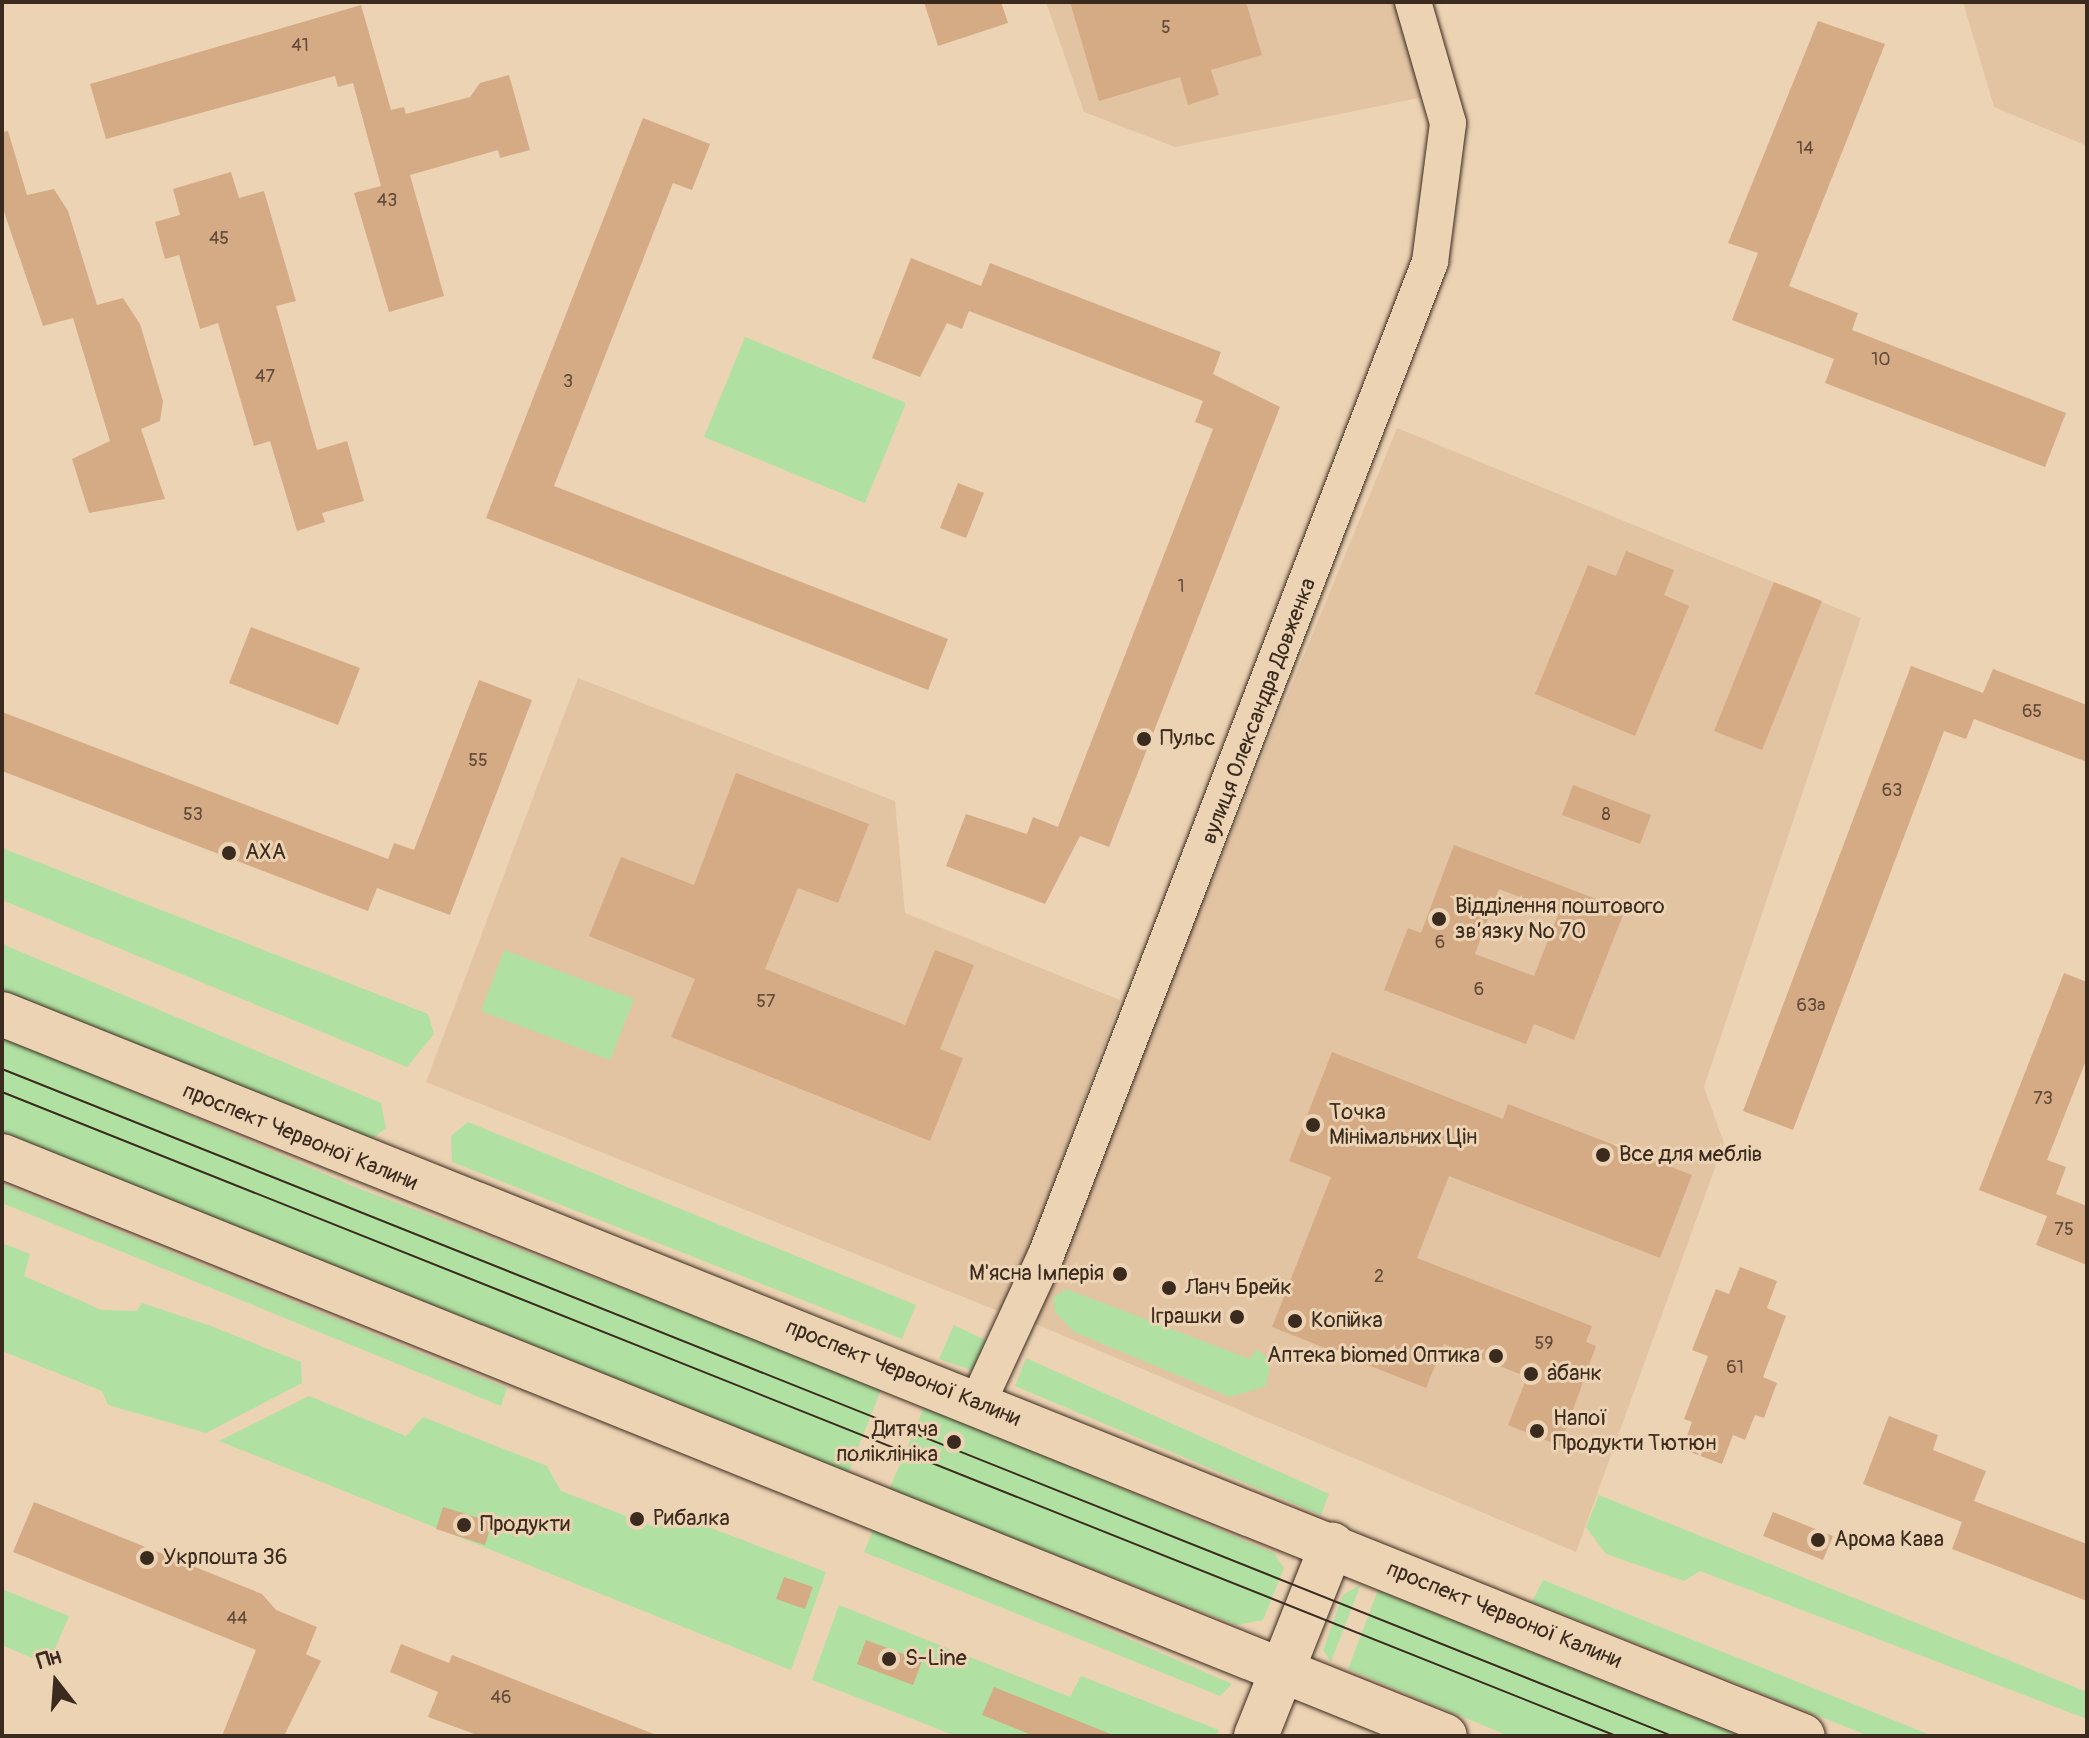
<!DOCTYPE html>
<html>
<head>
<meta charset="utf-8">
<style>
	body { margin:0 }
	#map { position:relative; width:2089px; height:1738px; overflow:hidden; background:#ecd3b4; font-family:Pangolin,sans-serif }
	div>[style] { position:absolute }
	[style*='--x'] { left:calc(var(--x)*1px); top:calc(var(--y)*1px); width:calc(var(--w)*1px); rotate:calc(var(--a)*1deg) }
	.built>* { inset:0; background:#e2c4a3 }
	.green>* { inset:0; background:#b0e1a2 }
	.building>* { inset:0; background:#d5ab86 }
	.roads { filter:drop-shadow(0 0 2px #3b2a1e) drop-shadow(0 0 2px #3b2a1e) }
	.street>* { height:36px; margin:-18px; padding:0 18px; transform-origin:18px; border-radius:18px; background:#ecd3b4 }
	.secondary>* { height:44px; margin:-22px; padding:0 22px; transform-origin:22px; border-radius:22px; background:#ecd3b4 }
	.tram>* { height:2px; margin:-1px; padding:0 1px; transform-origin:1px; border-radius:1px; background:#3b2a1e }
	.dots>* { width:22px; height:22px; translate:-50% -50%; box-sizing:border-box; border:4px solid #ecd3b4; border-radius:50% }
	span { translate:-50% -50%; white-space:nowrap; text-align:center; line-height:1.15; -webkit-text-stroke:6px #ecd3b4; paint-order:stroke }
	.number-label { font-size:18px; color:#624a38 }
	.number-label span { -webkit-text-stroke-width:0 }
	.street-label { font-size:22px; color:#3b2a1e }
	.poi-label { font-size:22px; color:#3b2a1e }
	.left { translate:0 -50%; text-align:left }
	.right { translate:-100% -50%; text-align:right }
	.frame { position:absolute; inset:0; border:4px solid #3b2a1e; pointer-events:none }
	.north { position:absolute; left:16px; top:1642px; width:80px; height:80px; -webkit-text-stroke:6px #ecd3b4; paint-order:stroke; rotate:343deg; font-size:22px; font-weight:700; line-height:32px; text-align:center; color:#3b2a1e }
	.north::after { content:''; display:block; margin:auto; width:28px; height:36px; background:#3b2a1e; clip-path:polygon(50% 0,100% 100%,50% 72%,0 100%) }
</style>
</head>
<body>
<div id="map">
	<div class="built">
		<i style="clip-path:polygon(1046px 2px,1402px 2px,1434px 95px,1175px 147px,1084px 112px)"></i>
		<i style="clip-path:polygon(1963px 2px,2087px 2px,2087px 146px,1994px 107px)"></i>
		<i style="clip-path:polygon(1397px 428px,1861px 618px,1704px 1087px,1724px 1143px,1576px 1552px,1031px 1322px)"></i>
		<i style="clip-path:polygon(578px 678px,895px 801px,905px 913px,1120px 1000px,1006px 1314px,426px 1082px)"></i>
	</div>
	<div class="green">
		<i style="clip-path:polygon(745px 337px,906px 403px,865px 503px,704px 437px)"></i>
		<i style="clip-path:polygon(2px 848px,428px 1014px,434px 1034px,407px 1067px,2px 900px)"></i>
		<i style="clip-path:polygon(2px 944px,381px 1103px,386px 1128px,363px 1146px,2px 995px)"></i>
		<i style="clip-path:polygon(504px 950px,634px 999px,610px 1060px,481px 1011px)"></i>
		<i style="clip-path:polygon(2px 1035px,355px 1187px,882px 1387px,847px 1476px,2px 1133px)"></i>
		<i style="clip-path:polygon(468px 1122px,916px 1305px,902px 1339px,452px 1162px,451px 1136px)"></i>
		<i style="clip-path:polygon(2px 1184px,507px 1388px,501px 1406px,2px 1203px)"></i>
		<i style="clip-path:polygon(2px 1243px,30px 1254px,24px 1276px,102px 1310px,137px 1311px,142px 1303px,211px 1326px,301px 1362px,302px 1383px,206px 1433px,108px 1405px,102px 1391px,2px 1351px)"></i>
		<i style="clip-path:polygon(1066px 1289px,1250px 1359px,1256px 1349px,1271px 1360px,1266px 1386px,1230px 1397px,1074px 1332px,1055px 1312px,1053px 1298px)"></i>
		<i style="clip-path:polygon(954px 1325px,987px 1341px,974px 1371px,939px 1359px)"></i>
		<i style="clip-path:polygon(1026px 1358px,1329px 1494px,1321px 1515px,1015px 1386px)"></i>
		<i style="clip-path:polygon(309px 1396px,406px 1436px,423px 1417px,547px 1466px,561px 1491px,655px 1527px,677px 1515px,826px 1572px,791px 1670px,219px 1441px)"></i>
		<i style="clip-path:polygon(925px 1405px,1274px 1553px,1284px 1568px,1263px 1620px,1237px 1625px,889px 1490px)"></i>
		<i style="clip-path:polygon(1599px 1495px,2087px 1692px,2087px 1719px,1700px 1571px,1684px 1581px,1606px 1554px,1586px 1527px)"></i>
		<i style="clip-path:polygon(874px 1528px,1232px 1684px,1220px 1696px,864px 1552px)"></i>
		<i style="clip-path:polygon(1543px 1580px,1933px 1736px,1869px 1736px,1532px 1602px)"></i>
		<i style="clip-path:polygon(1361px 1584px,1331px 1662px,1323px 1650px,1343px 1595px)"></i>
		<i style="clip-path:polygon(2px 1589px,69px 1616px,48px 1665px,2px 1645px)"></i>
		<i style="clip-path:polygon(1378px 1590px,1740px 1736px,1509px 1736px,1348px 1669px)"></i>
		<i style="clip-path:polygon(839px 1605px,1070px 1697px,1081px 1676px,1219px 1730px,1216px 1736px,956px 1736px,812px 1680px)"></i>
	</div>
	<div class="building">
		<i style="clip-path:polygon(924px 2px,1001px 2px,1008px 23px,938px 46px)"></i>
		<i style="clip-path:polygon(1070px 2px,1246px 2px,1262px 55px,1211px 70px,1219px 95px,1188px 105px,1180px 77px,1099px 101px)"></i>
		<i style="clip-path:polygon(361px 5px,391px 110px,404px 107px,406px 114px,470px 97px,480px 83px,509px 75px,530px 150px,500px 158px,498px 150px,410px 175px,444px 296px,389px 312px,354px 193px,381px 186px,353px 83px,338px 87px,335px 76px,106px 139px,90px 84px)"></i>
		<i style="clip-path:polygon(1818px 21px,1885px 44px,1789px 286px,1858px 313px,1852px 330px,2066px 413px,2045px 467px,1825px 383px,1834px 359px,1732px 320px,1758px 253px,1728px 243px)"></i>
		<i style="clip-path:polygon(643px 118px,710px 144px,692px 190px,673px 183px,554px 486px,948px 639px,928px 690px,486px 518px)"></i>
		<i style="clip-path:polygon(8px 131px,27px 195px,54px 189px,68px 211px,97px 305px,123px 298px,140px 324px,163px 401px,160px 421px,141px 429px,165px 499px,89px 513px,72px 459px,110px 441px,73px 318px,43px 326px,2px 206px,2px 132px)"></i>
		<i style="clip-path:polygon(231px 172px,239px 198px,264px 191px,296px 301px,276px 306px,317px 450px,347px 441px,364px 501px,322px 513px,325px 522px,297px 531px,270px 441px,254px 446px,218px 323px,200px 329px,179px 255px,165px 259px,155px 222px,180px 215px,173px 189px)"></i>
		<i style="clip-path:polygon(911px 258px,981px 286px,990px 263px,1221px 352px,1213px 374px,1280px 407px,1109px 847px,1080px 836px,1045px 904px,946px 866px,966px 814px,1027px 834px,1033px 817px,1058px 827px,1213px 429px,1195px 422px,1203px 401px,969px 311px,962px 329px,947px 323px,920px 377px,872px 358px)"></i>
		<i style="clip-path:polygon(958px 483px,984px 493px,966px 538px,940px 528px)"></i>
		<i style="clip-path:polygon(1626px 551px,1674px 570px,1664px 595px,1689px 606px,1635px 736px,1535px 694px,1588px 565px,1616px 576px)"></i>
		<i style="clip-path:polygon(1774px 582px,1822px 601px,1762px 750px,1714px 731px)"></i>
		<i style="clip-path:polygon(251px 627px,360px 668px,338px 725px,229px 683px)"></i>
		<i style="clip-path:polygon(1911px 666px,1983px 693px,1993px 669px,2087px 705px,2087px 762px,1974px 719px,1966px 739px,1944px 731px,1793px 1130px,1743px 1111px)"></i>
		<i style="clip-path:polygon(479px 680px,532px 700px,450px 915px,377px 888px,368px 911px,2px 771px,2px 712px,388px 859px,394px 843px,414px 850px)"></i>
		<i style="clip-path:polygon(736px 773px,869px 824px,838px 903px,798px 888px,765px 969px,905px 1025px,935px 950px,974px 965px,940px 1049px,963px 1058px,930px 1141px,671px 1037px,695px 979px,589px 936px,621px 857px,694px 885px)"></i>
		<i style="clip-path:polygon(1573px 785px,1651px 815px,1640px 844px,1562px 815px)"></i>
		<i style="clip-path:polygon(evenodd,1454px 845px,1625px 910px,1574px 1040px,1534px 1024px,1526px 1044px,1384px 990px,1408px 928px,1421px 933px,1454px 845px,1499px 889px,1559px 912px,1534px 976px,1475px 954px,1499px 889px)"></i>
		<i style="clip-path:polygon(2064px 973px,2087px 982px,2087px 1058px,2047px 1160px,2066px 1167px,2056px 1194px,2087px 1206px,2087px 1265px,2036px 1245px,2047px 1216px,1979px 1190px)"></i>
		<i style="clip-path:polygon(1332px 1052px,1503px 1119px,1508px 1104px,1692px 1175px,1660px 1258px,1449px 1176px,1417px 1258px,1592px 1326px,1586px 1342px,1596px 1346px,1560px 1446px,1508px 1425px,1527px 1377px,1444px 1344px,1426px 1388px,1272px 1327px,1331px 1177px,1289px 1161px)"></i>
		<i style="clip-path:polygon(1740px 1267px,1777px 1281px,1767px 1308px,1786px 1316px,1763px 1377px,1777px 1383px,1764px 1418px,1755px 1415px,1745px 1440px,1733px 1435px,1722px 1464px,1682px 1449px,1692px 1422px,1684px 1419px,1708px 1356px,1692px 1350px,1716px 1289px,1729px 1294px)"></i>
		<i style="clip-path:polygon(1889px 1416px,1938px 1435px,1933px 1450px,1986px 1471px,1974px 1501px,2087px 1544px,2087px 1601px,1952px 1549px,1962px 1522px,1863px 1484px)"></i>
		<i style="clip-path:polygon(34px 1502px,262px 1594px,276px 1610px,317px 1627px,306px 1654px,321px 1661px,284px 1736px,222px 1736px,256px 1650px,13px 1552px)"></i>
		<i style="clip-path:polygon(443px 1507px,492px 1522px,485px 1545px,436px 1529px)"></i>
		<i style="clip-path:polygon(1773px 1512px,1833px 1536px,1823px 1560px,1763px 1536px)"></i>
		<i style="clip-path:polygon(784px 1577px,813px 1587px,805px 1609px,776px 1599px)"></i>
		<i style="clip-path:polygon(866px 1640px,922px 1661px,913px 1685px,857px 1664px)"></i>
		<i style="clip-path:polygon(401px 1644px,449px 1663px,452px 1655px,659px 1736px,480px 1736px,428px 1717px,438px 1692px,390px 1672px)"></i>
		<i style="clip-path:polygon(994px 1687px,1113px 1735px,1113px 1736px,1034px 1736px,982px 1715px)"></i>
	</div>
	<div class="roads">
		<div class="street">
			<i style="--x:978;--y:1402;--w:162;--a:-65.2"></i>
			<i style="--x:1046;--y:1255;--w:1065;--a:-68.86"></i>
			<i style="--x:1430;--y:262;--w:140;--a:-82.6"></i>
			<i style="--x:1448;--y:123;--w:126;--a:-106.1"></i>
		</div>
		<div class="secondary">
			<i style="--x:2;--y:1014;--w:1940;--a:21.85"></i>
			<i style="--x:2;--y:1156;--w:1555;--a:21.9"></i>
			<i style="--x:1256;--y:1736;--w:206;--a:-68.3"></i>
		</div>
	</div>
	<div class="tram">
		<i style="--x:2;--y:1069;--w:1798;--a:21.77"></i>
		<i style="--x:2;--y:1092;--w:1738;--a:21.75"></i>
	</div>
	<div class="dots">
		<i style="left:1144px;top:739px;background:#3b2a1e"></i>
		<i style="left:229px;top:853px;background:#3b2a1e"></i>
		<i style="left:1439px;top:919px;background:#3b2a1e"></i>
		<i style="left:1313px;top:1125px;background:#3b2a1e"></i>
		<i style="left:1603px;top:1155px;background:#3b2a1e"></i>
		<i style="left:1120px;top:1274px;background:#3b2a1e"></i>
		<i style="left:1169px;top:1288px;background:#3b2a1e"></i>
		<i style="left:1237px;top:1317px;background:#3b2a1e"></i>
		<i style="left:1295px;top:1321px;background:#3b2a1e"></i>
		<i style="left:1496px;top:1356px;background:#3b2a1e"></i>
		<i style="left:1531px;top:1374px;background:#3b2a1e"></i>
		<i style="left:1537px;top:1431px;background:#3b2a1e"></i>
		<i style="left:954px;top:1442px;background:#3b2a1e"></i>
		<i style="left:637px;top:1519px;background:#3b2a1e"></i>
		<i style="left:464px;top:1525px;background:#3b2a1e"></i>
		<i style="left:1818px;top:1540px;background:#3b2a1e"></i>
		<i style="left:147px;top:1558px;background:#3b2a1e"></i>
		<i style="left:889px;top:1659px;background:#3b2a1e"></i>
	</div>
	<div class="number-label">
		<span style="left:1166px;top:28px">5</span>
		<span style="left:300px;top:46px">41</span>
		<span style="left:1805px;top:149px">14</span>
		<span style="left:387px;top:201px">43</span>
		<span style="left:219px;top:239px">45</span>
		<span style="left:1881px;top:360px">10</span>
		<span style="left:265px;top:377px">47</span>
		<span style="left:568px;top:382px">3</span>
		<span style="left:1181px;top:587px">1</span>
		<span style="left:2032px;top:712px">65</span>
		<span style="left:478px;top:761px">55</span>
		<span style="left:1892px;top:791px">63</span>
		<span style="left:193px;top:815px">53</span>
		<span style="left:1606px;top:815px">8</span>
		<span style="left:1440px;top:943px">6</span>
		<span style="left:1479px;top:990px">6</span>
		<span style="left:766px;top:1002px">57</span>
		<span style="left:1811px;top:1006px">63а</span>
		<span style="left:2043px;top:1099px">73</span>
		<span style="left:2064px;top:1230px">75</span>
		<span style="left:1379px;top:1277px">2</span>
		<span style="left:1544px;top:1344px">59</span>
		<span style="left:1735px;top:1368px">61</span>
		<span style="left:237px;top:1619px">44</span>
		<span style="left:501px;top:1698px">46</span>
	</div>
	<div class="street-label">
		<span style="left:1259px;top:711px;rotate:-69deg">вулиця Олександра Довженка</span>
		<span style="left:300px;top:1137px;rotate:22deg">проспект Червоної Калини</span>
		<span style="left:903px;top:1373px;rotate:22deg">проспект Червоної Калини</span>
		<span style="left:1504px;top:1615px;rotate:22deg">проспект Червоної Калини</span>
	</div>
	<div class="poi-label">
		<span class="left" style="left:1160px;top:739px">Пульс</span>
		<span class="left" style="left:245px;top:853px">AXA</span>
		<span class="left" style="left:1455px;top:919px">Відділення поштового<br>зв’язку № 70</span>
		<span class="left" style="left:1329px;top:1125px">Точка<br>Мінімальних Цін</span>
		<span class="left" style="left:1619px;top:1155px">Все для меблів</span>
		<span class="right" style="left:1104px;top:1274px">М'ясна Імперія</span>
		<span class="left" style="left:1185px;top:1288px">Ланч Брейк</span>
		<span class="right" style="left:1221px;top:1317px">Іграшки</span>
		<span class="left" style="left:1311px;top:1321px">Копійка</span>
		<span class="right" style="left:1480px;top:1356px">Аптека biomed Оптика</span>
		<span class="left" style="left:1547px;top:1374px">а̀банк</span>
		<span class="left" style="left:1553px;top:1431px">Напої<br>Продукти Тютюн</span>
		<span class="right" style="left:938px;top:1442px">Дитяча<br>поліклініка</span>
		<span class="left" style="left:653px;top:1519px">Рибалка</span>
		<span class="left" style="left:480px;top:1525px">Продукти</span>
		<span class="left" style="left:1834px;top:1540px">Арома Кава</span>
		<span class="left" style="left:163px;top:1558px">Укрпошта 36</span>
		<span class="left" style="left:905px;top:1659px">S-Line</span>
	</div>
	<div class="frame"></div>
	<div class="north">Пн</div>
</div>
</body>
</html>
